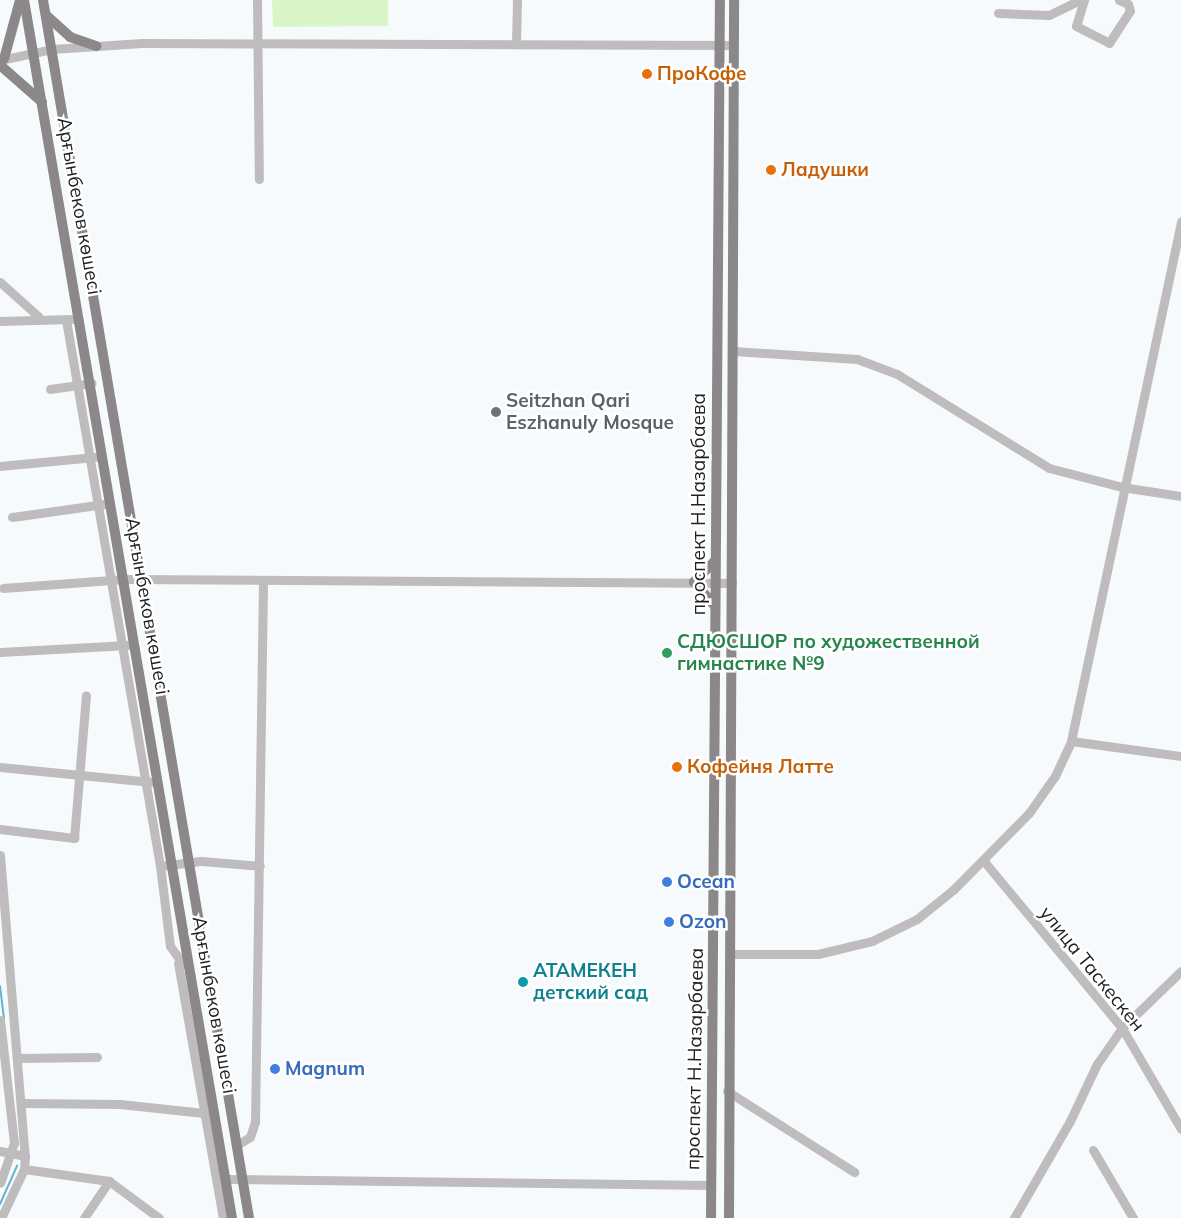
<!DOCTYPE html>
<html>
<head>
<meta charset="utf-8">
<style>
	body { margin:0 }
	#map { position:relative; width:1181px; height:1218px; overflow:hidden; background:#f7fafd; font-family:Mulish,sans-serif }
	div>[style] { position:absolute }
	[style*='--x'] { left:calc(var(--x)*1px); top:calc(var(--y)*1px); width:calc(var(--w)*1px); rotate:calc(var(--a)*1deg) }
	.green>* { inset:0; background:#daf6c8 }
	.stream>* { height:2px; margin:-1px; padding:0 1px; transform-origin:1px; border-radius:1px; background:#66b1d3 }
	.minor>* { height:9px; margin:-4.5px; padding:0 4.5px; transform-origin:4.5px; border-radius:4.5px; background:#bebcbc }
	.major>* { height:10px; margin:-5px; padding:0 5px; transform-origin:5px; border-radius:5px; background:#8c8889 }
	.dots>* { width:14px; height:14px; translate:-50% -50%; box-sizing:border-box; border:2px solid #fff; border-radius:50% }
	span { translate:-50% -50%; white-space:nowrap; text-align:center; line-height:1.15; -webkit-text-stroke:5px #fff; paint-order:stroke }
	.food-label { font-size:19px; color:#c56008; font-weight:700 }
	.left { translate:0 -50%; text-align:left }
	.street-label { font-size:19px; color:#202122 }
	.worship-label { font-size:19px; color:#5b616d; font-weight:700 }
	.leisure-label { font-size:19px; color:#27864d; font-weight:700 }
	.shop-label { font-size:19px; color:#366cbe; font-weight:700 }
	.culture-label { font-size:19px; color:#0d838f; font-weight:700 }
</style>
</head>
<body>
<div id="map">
	<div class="green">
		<i style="clip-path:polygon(272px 0,388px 0,388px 26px,273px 27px)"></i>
	</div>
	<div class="stream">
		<i style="--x:0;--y:986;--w:33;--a:83"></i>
		<i style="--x:0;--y:1204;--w:42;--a:-65.9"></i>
	</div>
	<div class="minor">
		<i style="--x:257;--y:0;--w:179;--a:89.4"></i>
		<i style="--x:1084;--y:0;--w:27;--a:107"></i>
		<i style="--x:1076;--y:26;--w:37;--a:27"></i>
		<i style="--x:1109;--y:43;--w:38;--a:-57"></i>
		<i style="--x:1130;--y:11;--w:7;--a:-106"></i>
		<i style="--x:1128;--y:4;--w:10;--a:-156"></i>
		<i style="--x:998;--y:13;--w:51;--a:2.2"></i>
		<i style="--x:1049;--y:15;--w:34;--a:-26"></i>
		<i style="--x:516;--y:42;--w:42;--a:-88.6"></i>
		<i style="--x:0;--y:60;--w:53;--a:-11.9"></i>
		<i style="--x:52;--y:49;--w:90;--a:-3.8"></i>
		<i style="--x:142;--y:43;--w:591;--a:0.19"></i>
		<i style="--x:0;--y:282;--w:52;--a:41.9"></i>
		<i style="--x:66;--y:320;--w:554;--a:80.23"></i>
		<i style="--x:0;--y:321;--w:72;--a:-1.6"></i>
		<i style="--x:733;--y:351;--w:124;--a:3.7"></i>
		<i style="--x:857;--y:359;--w:43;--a:20.6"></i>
		<i style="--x:897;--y:374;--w:179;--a:31.7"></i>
		<i style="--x:1049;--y:468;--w:75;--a:14.6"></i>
		<i style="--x:1122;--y:487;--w:60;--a:8.7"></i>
		<i style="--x:50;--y:389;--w:42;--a:-8.1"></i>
		<i style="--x:0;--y:466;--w:95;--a:-5.4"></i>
		<i style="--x:12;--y:517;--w:93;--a:-8"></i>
		<i style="--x:3;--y:588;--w:122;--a:-4.2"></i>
		<i style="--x:125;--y:579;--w:607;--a:0.38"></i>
		<i style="--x:0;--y:652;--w:128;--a:-3.1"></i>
		<i style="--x:1071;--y:741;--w:531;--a:-78.03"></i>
		<i style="--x:0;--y:767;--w:152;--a:5.7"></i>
		<i style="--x:0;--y:829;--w:75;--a:6.9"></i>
		<i style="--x:74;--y:838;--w:143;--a:-85.2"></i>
		<i style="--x:0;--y:855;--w:302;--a:85.3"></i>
		<i style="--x:25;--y:1156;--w:13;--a:94"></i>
		<i style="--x:24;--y:1169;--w:54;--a:115.1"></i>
		<i style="--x:983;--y:860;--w:218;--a:50.4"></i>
		<i style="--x:1122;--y:1028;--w:117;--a:59.7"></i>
		<i style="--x:730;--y:954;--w:88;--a:0"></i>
		<i style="--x:818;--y:954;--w:56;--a:-13.5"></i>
		<i style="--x:872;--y:941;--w:50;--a:-26.1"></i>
		<i style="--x:917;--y:919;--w:46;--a:-38.9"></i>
		<i style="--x:953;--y:890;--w:108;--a:-45.4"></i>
		<i style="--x:1029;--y:813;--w:45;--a:-54.9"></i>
		<i style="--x:1055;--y:776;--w:38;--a:-65"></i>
		<i style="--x:1071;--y:741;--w:111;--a:7.8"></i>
		<i style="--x:178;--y:963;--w:259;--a:80"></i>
		<i style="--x:183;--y:964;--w:22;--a:-126"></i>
		<i style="--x:170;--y:946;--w:81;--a:-97.1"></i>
		<i style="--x:160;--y:866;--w:41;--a:-7"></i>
		<i style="--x:201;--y:861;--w:59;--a:4.8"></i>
		<i style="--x:0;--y:1020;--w:124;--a:83.5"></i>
		<i style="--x:14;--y:1143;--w:42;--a:109.3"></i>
		<i style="--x:17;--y:1058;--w:80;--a:-0.7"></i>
		<i style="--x:727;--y:1091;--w:151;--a:32.5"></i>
		<i style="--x:21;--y:1103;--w:99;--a:0.6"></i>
		<i style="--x:120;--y:1104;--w:84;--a:6.1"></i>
		<i style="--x:237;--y:1145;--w:15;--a:-32"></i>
		<i style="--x:250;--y:1137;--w:16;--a:-72"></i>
		<i style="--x:255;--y:1122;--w:540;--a:-89.15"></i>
		<i style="--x:1093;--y:1150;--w:79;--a:59.5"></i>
		<i style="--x:0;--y:1151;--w:25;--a:11"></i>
		<i style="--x:24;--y:1169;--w:86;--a:8"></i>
		<i style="--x:109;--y:1181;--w:62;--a:36.5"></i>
		<i style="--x:226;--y:1179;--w:485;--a:0.7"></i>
		<i style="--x:84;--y:1218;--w:45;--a:-56"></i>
		<i style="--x:1014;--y:1218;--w:112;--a:-60"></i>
		<i style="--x:1070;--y:1121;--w:63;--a:-64.7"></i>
		<i style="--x:1097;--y:1064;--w:44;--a:-55.2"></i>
		<i style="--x:1122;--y:1028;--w:82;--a:-44"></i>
	</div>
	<div class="major">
		<i style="--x:24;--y:0;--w:1236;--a:80.31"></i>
		<i style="--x:43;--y:0;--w:1235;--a:80.4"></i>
		<i style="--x:47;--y:16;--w:31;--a:42"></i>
		<i style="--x:70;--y:37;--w:28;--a:19"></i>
		<i style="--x:4;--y:59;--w:61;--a:-74.8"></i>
		<i style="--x:0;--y:65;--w:56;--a:41.4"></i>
		<i style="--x:715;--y:606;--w:32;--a:-131"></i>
		<i style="--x:694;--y:582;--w:30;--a:-45"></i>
		<i style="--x:711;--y:1218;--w:1218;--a:-89.58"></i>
		<i style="--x:729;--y:1218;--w:1218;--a:-89.76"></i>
	</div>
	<div class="dots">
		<i style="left:647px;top:74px;background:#e8710a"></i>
		<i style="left:771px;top:170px;background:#e8710a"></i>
		<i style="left:496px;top:412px;background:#6b7280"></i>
		<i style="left:667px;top:653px;background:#2e9e5b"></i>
		<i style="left:677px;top:767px;background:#e8710a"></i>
		<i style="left:667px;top:882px;background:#3f7fe0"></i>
		<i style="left:669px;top:922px;background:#3f7fe0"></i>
		<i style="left:523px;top:982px;background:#0f9aa8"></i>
		<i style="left:275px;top:1069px;background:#3f7fe0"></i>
	</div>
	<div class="food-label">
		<span class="left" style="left:657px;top:74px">ПроКофе</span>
		<span class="left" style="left:781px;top:170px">Ладушки</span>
		<span class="left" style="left:687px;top:767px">Кофейня Латте</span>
	</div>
	<div class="street-label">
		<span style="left:79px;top:206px;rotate:80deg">Арғынбеков көшесі</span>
		<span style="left:699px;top:504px;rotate:-90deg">проспект Н.Назарбаева</span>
		<span style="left:147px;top:606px;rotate:80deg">Арғынбеков көшесі</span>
		<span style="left:1092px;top:969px;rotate:51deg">улица Таскескен</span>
		<span style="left:214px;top:1005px;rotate:80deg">Арғынбеков көшесі</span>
		<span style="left:695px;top:1059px;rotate:-89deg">проспект Н.Назарбаева</span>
	</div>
	<div class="worship-label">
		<span class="left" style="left:506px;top:412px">Seitzhan Qari<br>Eszhanuly Mosque</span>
	</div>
	<div class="leisure-label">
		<span class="left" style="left:677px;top:653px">СДЮСШОР по художественной<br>гимнастике №9</span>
	</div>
	<div class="shop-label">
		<span class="left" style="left:677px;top:882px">Ocean</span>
		<span class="left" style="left:679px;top:922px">Ozon</span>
		<span class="left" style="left:285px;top:1069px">Magnum</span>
	</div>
	<div class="culture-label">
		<span class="left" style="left:533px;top:982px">АТАМЕКЕН<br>детский сад</span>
	</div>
</div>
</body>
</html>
